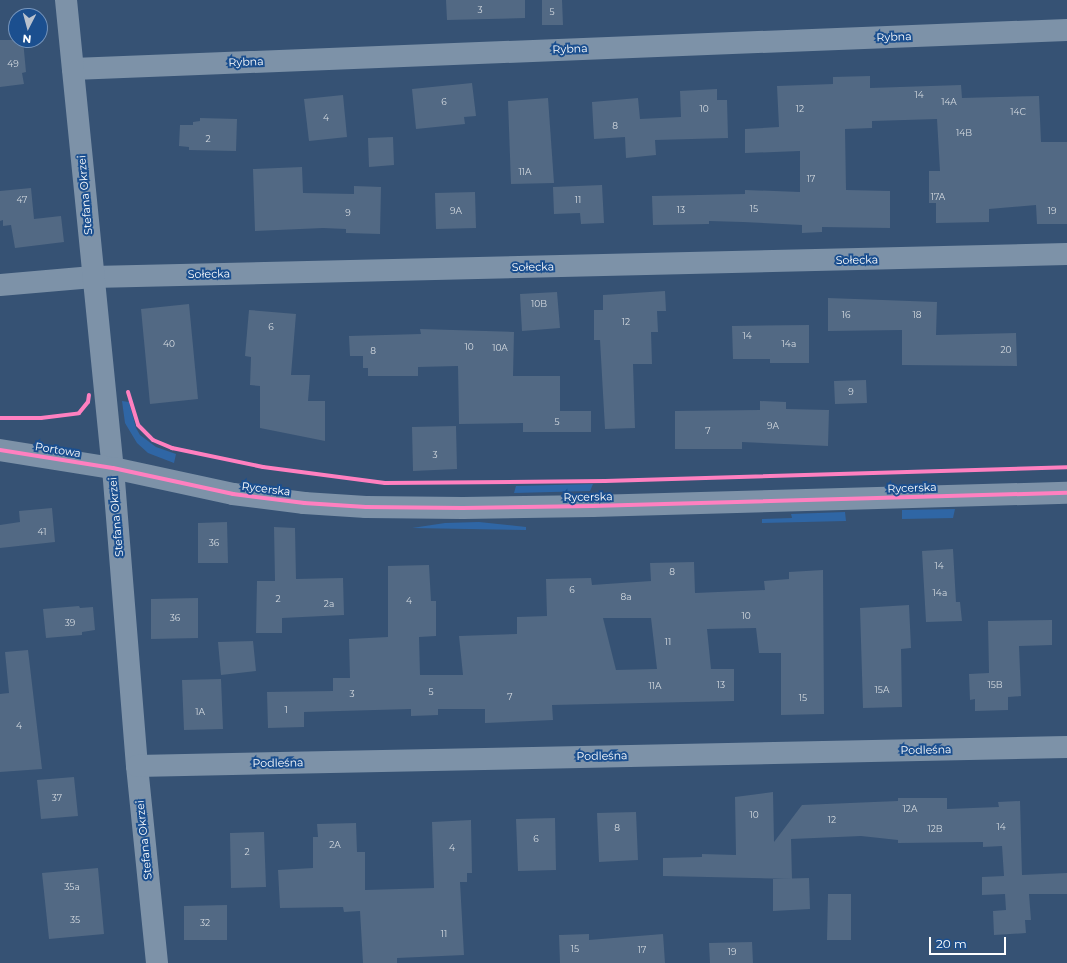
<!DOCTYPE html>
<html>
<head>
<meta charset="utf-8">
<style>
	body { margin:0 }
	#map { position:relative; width:1067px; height:963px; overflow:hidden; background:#365274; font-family:Montserrat,sans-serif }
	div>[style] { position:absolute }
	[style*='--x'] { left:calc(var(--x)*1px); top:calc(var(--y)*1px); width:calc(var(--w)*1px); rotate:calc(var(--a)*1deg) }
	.green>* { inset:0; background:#2f66a5 }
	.building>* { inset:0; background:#526984 }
	.minor>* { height:22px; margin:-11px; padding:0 11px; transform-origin:11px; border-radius:11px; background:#7d92a8 }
	.tertiary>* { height:22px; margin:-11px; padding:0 11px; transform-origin:11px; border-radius:11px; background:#7d92a8 }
	.cycleway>* { height:4px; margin:-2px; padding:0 2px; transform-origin:2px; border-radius:2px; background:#ff80c0 }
	span { translate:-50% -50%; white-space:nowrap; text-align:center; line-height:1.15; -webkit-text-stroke:4px #1b4f8f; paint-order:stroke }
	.number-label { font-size:9px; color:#d4dae0 }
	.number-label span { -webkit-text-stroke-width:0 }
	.street-label { font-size:11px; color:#fff }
	.north { position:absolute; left:8px; top:8px; width:40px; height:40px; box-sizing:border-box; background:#1b4f8f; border:1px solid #7695bc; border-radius:50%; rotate:186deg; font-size:11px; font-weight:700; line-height:16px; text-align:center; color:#fff }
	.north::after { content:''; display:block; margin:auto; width:14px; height:18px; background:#b9c2ce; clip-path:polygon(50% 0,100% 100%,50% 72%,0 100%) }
	.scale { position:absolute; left:929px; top:937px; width:77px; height:18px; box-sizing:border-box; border:2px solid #fff; border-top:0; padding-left:5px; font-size:12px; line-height:14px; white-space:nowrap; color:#fff; -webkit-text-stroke:3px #1b4f8f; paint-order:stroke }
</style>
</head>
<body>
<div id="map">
	<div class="green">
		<i style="clip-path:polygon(122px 401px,129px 402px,136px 428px,140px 435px,156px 447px,176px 454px,174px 463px,148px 453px,137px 443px,125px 423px)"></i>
		<i style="clip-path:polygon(593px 484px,590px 491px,514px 493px,516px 486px)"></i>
		<i style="clip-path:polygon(955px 509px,953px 518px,902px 519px,902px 510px)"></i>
		<i style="clip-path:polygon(845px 512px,846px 521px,762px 523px,762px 519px,792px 518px,791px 514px)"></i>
		<i style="clip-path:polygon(479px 522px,526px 527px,526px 530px,412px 528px,445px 523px)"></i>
	</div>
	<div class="building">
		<i style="clip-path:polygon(446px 0,525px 0,525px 18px,447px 20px)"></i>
		<i style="clip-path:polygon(542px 0,562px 0,563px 25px,542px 25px)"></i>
		<i style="clip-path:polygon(0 40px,23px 40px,26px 72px,22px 73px,24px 84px,0 87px)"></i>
		<i style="clip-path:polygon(870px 76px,870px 88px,961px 85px,962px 98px,1039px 96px,1041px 142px,1067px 142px,1067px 224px,1037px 224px,1036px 205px,989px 209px,989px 222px,936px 223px,936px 203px,929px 203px,929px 171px,940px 171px,937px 119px,872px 121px,872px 128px,845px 129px,846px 190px,890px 191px,890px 228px,822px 227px,822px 232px,802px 233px,802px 225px,743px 222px,709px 221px,709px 224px,653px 225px,652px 196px,745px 194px,745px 190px,800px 192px,800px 151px,745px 153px,745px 129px,779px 127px,777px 86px,833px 84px,833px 77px)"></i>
		<i style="clip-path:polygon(472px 83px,476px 116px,464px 117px,465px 124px,416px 129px,412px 89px)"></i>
		<i style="clip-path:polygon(717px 89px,717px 100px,727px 100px,728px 138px,655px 140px,656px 155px,626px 158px,625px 137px,594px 139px,592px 102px,638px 98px,640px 119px,681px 117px,680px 91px)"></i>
		<i style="clip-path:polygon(343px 95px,347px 137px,309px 141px,304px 99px)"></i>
		<i style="clip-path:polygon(548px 98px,554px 183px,511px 184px,508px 101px)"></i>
		<i style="clip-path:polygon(200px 118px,237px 119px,236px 151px,189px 150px,189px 147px,179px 146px,180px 125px,193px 125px,193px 122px,200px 121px)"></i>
		<i style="clip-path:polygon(393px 137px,394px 165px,369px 167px,368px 138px)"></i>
		<i style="clip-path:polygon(302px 167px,303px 193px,354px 194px,354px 186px,381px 187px,380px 234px,346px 233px,346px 229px,323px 228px,255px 231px,253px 169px)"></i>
		<i style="clip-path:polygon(602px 185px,604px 223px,581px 224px,580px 213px,554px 214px,553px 187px)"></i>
		<i style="clip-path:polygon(31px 188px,34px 219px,61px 216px,64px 242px,15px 248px,11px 225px,3px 226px,3px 220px,0 221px,0 191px)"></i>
		<i style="clip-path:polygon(475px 192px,476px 228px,436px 229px,435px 193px)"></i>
		<i style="clip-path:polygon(665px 291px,666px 311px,657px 311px,658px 332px,651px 332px,652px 364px,633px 364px,635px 428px,605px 429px,600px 340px,594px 340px,594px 310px,603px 310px,603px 295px)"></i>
		<i style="clip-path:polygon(557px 292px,560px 328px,522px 331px,520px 294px)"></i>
		<i style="clip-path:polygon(828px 298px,937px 302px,936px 335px,1016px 333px,1017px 366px,902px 365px,902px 330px,828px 331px)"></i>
		<i style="clip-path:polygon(189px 304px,198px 399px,150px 404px,141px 309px)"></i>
		<i style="clip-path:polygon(249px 310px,296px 314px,291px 375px,310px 375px,308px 401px,325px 401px,325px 441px,260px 428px,260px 386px,250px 385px,251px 357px,245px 356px)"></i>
		<i style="clip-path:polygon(809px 325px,809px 363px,770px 363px,770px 359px,733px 359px,732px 326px)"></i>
		<i style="clip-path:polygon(420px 329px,514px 332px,513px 376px,560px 376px,560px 411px,591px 411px,591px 432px,523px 432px,523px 423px,459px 424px,458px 366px,418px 367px,418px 376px,368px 376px,368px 368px,363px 368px,363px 356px,350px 356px,349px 336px,421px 334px)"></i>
		<i style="clip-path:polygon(866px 380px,867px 403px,835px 404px,834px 381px)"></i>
		<i style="clip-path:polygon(760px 401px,786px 402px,786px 409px,829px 410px,828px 446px,742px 442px,742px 449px,675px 449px,675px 411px,760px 410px)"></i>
		<i style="clip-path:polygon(456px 426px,457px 469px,413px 471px,412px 427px)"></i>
		<i style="clip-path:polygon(52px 508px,55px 542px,0 548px,0 525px,20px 522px,19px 511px)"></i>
		<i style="clip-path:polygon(227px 522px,228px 563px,198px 563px,198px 523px)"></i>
		<i style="clip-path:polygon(274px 527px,295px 528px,296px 579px,343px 578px,344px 615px,282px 618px,282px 633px,256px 633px,257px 581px,275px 581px)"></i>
		<i style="clip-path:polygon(953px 549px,956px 602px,960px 602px,962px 621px,926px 622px,922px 551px)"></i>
		<i style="clip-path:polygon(evenodd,694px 562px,695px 593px,765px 590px,764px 581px,789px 579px,789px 572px,823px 570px,824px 714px,781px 715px,781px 653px,759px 653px,756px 628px,707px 629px,711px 669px,734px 669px,734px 701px,552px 705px,553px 720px,485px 723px,485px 709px,438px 709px,438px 715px,411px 716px,411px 709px,304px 712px,304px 727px,268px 728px,267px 692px,333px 691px,333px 678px,350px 678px,349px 639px,388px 637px,388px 566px,429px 565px,431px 601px,436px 601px,436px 636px,419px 637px,420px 675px,463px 675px,459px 636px,517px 634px,517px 617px,547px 616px,546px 579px,591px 578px,592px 585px,651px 581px,650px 563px,694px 562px,603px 618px,651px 618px,657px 669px,616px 670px,603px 618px)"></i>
		<i style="clip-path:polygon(198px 598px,198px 638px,151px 639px,151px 599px)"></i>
		<i style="clip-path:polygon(909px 605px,911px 648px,901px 649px,902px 707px,863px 708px,860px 608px)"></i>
		<i style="clip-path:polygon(79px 606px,80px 608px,93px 607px,95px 630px,82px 632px,82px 635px,46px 638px,43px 609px)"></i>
		<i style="clip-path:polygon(1052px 620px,1052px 645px,1019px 646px,1021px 696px,1008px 697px,1008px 710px,975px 711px,975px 699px,970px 700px,969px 674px,989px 673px,988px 621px)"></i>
		<i style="clip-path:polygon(253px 641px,256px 671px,221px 675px,218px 642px)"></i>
		<i style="clip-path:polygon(28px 650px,42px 769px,0 772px,0 694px,9px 693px,5px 652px)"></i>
		<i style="clip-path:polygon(221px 679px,223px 729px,184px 730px,182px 680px)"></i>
		<i style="clip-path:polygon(74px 777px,78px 816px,41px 819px,37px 780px)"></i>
		<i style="clip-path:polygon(773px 792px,774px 842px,802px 805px,898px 801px,898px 798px,947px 798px,947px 809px,999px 807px,998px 802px,1020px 801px,1022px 875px,1067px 873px,1067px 894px,1029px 894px,1031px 920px,1025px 920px,1026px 933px,994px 935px,993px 911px,1006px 910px,1005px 894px,982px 895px,982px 877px,1004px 876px,1002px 846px,983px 847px,983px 842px,898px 843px,898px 840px,861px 836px,791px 839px,792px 879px,663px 876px,663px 858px,702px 857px,702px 854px,736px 855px,735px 797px)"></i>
		<i style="clip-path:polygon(636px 812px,638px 860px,599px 862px,597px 813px)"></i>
		<i style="clip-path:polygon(555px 818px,556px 870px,518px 871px,516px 819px)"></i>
		<i style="clip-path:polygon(471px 820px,472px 873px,467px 873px,467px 882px,460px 882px,464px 955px,397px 958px,397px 963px,363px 963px,360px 911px,344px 912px,343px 907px,280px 908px,278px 870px,313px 868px,313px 837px,318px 837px,317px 824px,356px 823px,357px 852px,365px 852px,365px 890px,434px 888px,432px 822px)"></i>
		<i style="clip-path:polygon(264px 832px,266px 887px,231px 888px,230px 833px)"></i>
		<i style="clip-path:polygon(98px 868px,104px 934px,49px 939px,42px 873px)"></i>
		<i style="clip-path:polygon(809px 878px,810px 909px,773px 911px,773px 879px)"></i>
		<i style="clip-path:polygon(828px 894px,851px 894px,851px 940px,827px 940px)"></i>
		<i style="clip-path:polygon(227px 905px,227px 940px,184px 940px,184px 906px)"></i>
		<i style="clip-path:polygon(589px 934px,589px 940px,663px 934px,665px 963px,560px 963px,559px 935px)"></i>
		<i style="clip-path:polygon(752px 942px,753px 963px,710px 963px,709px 943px)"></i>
	</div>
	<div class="minor">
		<i style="--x:73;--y:69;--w:995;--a:-2.25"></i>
		<i style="--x:0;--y:285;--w:93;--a:-4.9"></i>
		<i style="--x:93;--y:277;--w:974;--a:-1.35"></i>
		<i style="--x:113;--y:468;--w:299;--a:85.4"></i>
		<i style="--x:137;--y:766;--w:198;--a:84.2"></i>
		<i style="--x:137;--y:766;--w:930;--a:-1.17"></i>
	</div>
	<div class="tertiary">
		<i style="--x:66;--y:0;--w:470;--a:84.3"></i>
		<i style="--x:0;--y:450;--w:114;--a:9.1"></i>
		<i style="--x:113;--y:468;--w:123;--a:12.2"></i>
		<i style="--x:233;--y:494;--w:72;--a:7.2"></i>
		<i style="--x:304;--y:503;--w:62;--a:3.7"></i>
		<i style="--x:366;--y:507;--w:97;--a:0.6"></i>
		<i style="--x:463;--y:508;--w:129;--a:-0.9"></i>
		<i style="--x:592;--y:506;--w:475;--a:-1.6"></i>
	</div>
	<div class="cycleway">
		<i style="--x:128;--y:392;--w:34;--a:73"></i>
		<i style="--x:138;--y:425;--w:21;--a:45"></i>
		<i style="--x:153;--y:440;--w:21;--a:23"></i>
		<i style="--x:172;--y:448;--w:93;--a:11.8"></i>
		<i style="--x:263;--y:467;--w:123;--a:7.5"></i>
		<i style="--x:385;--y:483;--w:220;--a:-0.5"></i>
		<i style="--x:605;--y:481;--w:462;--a:-1.7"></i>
		<i style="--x:0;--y:418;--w:41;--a:0"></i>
		<i style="--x:41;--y:418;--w:38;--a:-7"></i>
		<i style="--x:79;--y:413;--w:14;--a:-51"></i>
		<i style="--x:88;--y:402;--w:7;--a:-82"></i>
		<i style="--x:0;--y:450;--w:114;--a:9.1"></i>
		<i style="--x:113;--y:468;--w:123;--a:12.2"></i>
		<i style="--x:233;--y:494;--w:72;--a:7.2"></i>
		<i style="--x:304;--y:503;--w:62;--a:3.7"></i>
		<i style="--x:366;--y:507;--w:97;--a:0.6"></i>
		<i style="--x:463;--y:508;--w:129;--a:-0.9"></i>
		<i style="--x:592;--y:506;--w:475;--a:-1.6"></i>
	</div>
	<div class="number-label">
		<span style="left:480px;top:10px">3</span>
		<span style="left:552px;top:12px">5</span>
		<span style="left:13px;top:64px">49</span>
		<span style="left:919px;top:95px">14</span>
		<span style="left:444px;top:102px">6</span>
		<span style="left:949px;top:102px">14A</span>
		<span style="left:704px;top:109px">10</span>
		<span style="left:800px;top:109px">12</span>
		<span style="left:1018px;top:112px">14C</span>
		<span style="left:326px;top:118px">4</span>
		<span style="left:615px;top:126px">8</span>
		<span style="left:964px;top:133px">14B</span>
		<span style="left:208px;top:139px">2</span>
		<span style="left:525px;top:172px">11A</span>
		<span style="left:811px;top:179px">17</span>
		<span style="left:938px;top:197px">17A</span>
		<span style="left:22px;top:200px">47</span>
		<span style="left:578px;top:200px">11</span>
		<span style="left:754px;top:209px">15</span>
		<span style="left:681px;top:210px">13</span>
		<span style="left:456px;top:211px">9A</span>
		<span style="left:1052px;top:211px">19</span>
		<span style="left:348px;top:213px">9</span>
		<span style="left:539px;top:304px">10B</span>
		<span style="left:846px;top:315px">16</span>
		<span style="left:917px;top:315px">18</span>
		<span style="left:626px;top:322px">12</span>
		<span style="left:271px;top:327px">6</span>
		<span style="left:747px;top:336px">14</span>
		<span style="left:169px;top:344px">40</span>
		<span style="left:789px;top:344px">14a</span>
		<span style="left:469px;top:347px">10</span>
		<span style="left:500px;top:348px">10A</span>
		<span style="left:1006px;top:350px">20</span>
		<span style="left:373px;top:351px">8</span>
		<span style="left:851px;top:392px">9</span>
		<span style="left:557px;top:422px">5</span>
		<span style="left:773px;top:426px">9A</span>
		<span style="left:708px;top:431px">7</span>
		<span style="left:435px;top:455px">3</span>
		<span style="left:42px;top:532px">41</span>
		<span style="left:214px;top:543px">36</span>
		<span style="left:939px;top:566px">14</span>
		<span style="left:672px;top:572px">8</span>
		<span style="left:572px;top:590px">6</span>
		<span style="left:940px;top:593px">14a</span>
		<span style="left:626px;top:597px">8a</span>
		<span style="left:278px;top:599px">2</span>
		<span style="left:409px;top:601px">4</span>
		<span style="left:329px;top:604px">2a</span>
		<span style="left:746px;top:616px">10</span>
		<span style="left:175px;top:618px">36</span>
		<span style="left:70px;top:623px">39</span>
		<span style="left:668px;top:642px">11</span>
		<span style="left:721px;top:685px">13</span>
		<span style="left:995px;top:685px">15B</span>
		<span style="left:655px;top:686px">11A</span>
		<span style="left:882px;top:690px">15A</span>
		<span style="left:431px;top:692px">5</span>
		<span style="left:352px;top:694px">3</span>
		<span style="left:510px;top:697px">7</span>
		<span style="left:803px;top:698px">15</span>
		<span style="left:286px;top:710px">1</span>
		<span style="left:200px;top:712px">1A</span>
		<span style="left:19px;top:726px">4</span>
		<span style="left:57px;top:798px">37</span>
		<span style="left:910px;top:809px">12A</span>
		<span style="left:754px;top:815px">10</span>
		<span style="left:832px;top:820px">12</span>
		<span style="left:1001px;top:827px">14</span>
		<span style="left:617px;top:828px">8</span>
		<span style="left:935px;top:829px">12B</span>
		<span style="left:536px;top:839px">6</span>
		<span style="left:335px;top:845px">2A</span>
		<span style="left:452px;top:848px">4</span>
		<span style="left:247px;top:852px">2</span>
		<span style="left:72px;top:887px">35a</span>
		<span style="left:75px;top:920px">35</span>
		<span style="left:205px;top:923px">32</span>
		<span style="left:444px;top:934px">11</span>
		<span style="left:575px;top:949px">15</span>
		<span style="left:642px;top:950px">17</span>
		<span style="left:732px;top:952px">19</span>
	</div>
	<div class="street-label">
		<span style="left:894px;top:37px;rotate:-2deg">Rybna</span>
		<span style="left:570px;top:49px;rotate:-2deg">Rybna</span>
		<span style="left:246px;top:62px;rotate:-2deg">Rybna</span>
		<span style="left:85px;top:195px;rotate:-95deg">Stefana Okrzei</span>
		<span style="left:857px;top:260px;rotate:-1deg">Sołecka</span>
		<span style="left:533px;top:267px;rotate:-1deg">Sołecka</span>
		<span style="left:209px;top:274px;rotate:-1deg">Sołecka</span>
		<span style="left:58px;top:450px;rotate:9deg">Portowa</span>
		<span style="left:912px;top:488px;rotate:-2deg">Rycerska</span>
		<span style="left:266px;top:489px;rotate:7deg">Rycerska</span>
		<span style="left:588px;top:497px;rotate:-1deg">Rycerska</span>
		<span style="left:116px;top:517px;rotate:-95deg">Stefana Okrzei</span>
		<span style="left:926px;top:750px;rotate:-1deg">Podleśna</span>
		<span style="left:602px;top:756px;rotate:-1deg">Podleśna</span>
		<span style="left:278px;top:763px;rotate:-1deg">Podleśna</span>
		<span style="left:144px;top:840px;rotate:-96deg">Stefana Okrzei</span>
	</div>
	<div class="north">N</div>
	<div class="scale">20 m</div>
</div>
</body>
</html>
